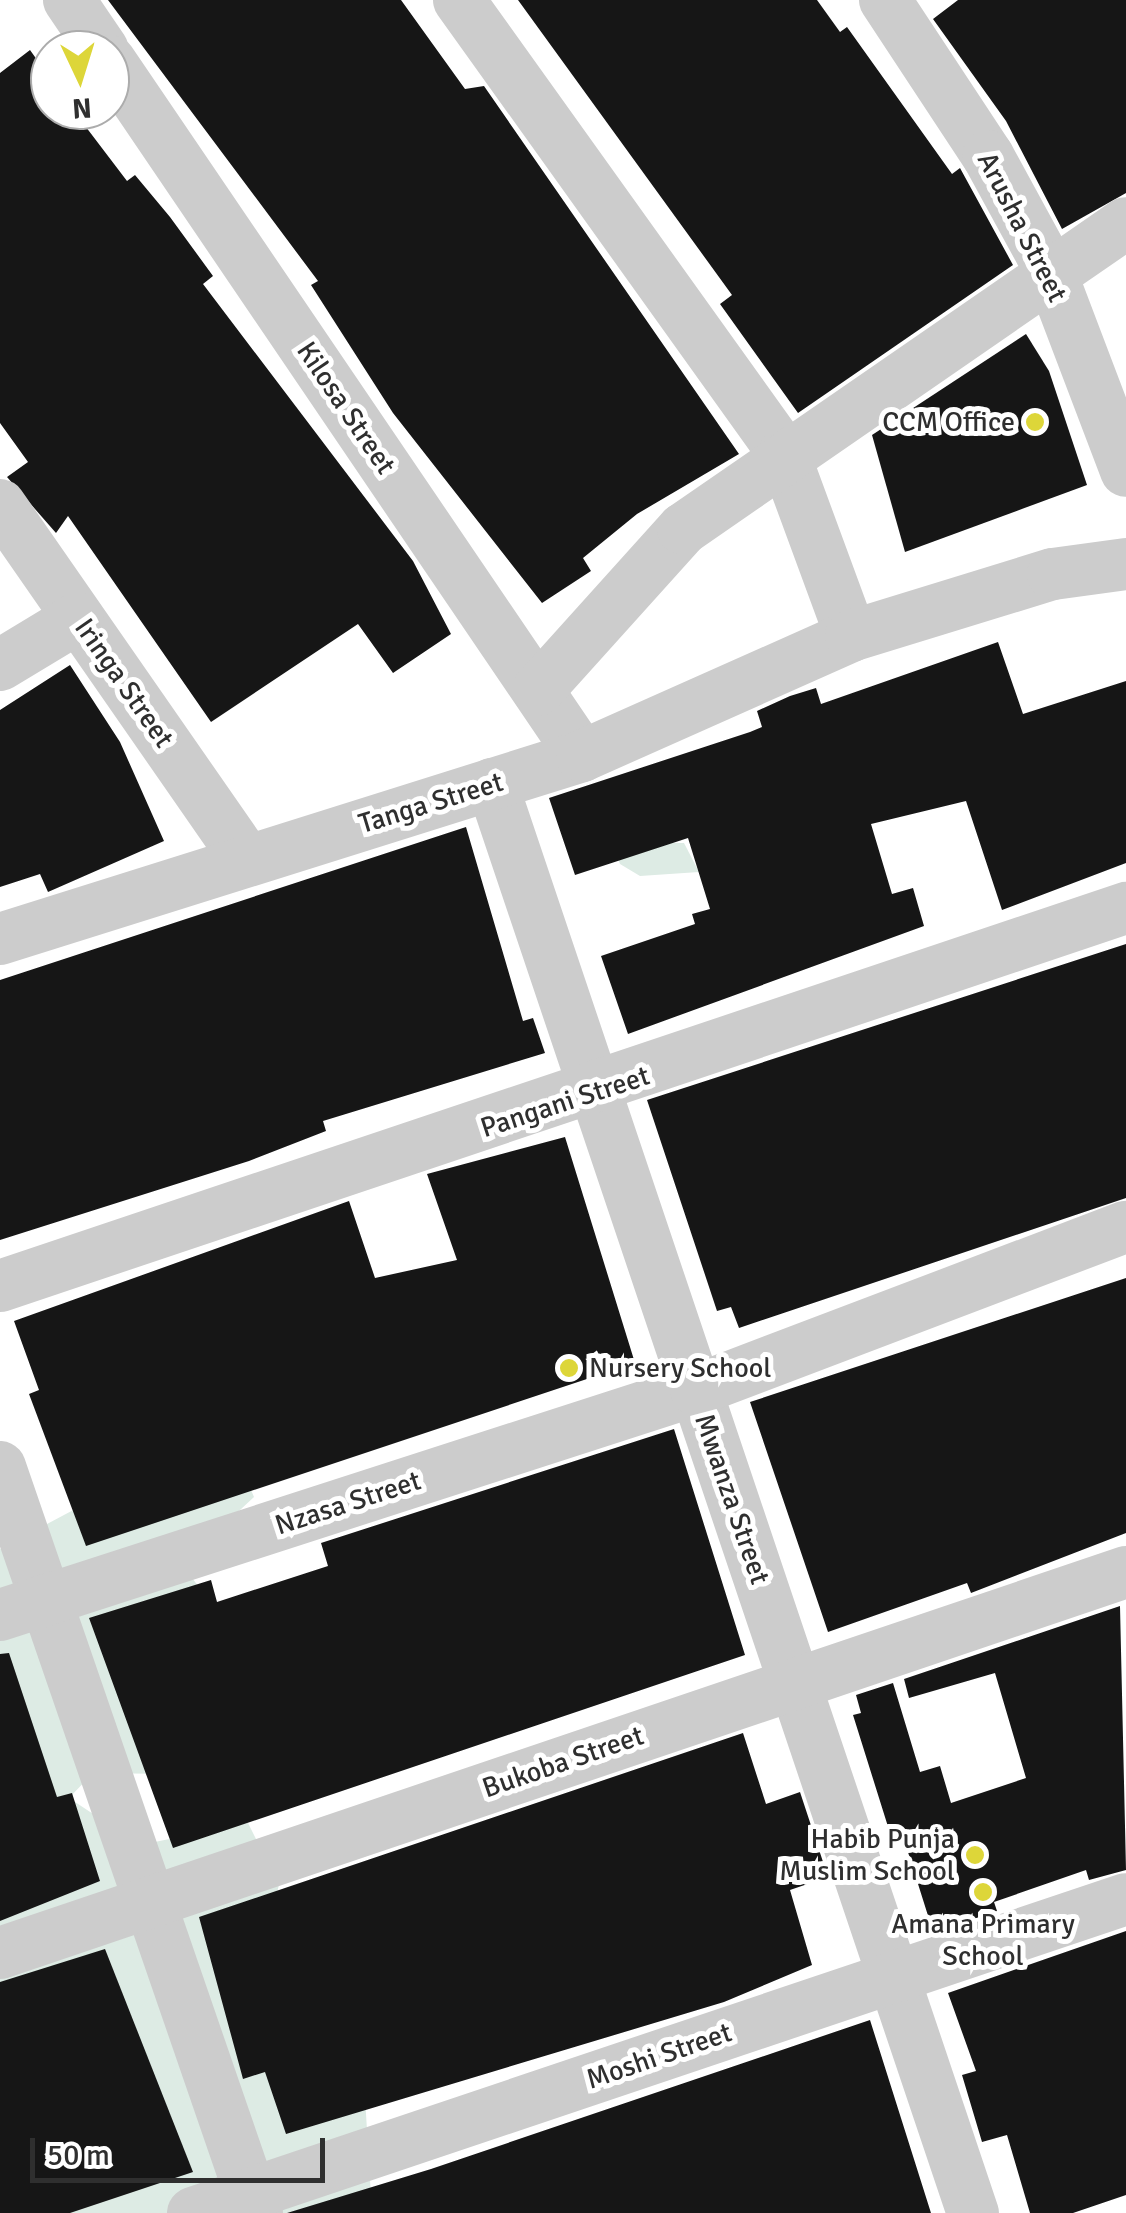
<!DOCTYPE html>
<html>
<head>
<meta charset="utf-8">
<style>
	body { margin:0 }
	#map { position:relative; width:1126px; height:2213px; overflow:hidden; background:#fff; font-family:Signika,sans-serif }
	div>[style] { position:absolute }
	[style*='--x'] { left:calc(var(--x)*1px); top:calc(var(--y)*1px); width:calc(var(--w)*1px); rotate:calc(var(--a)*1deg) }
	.green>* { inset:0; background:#ddebe4 }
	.building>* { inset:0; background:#161616 }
	.minor>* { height:52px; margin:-26px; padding:0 26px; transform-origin:26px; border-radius:26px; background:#ccc }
	.dots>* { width:28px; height:28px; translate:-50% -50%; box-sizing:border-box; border:5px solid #fff; border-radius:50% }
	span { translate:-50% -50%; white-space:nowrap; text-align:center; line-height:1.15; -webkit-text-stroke:10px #fff; paint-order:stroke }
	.street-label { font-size:28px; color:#2f2f2f }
	.poi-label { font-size:28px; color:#2f2f2f }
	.right { translate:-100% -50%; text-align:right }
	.left { translate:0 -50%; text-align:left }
	.north { position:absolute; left:30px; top:30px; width:100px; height:100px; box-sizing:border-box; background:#fff; border:2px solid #acacac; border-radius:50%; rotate:176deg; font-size:28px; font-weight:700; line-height:40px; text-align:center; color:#2f2f2f }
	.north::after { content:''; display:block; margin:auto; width:35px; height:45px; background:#ddd639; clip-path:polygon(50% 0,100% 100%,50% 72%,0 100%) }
	.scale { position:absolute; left:30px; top:2138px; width:295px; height:45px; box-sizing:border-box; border:5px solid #2f2f2f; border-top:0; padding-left:12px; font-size:30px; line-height:35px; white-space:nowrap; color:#2f2f2f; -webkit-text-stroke:8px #fff; paint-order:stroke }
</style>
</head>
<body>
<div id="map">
	<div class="green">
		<i style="clip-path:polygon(612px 842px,684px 843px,699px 872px,640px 876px,620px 864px)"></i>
		<i style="clip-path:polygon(232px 1446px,254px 1497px,182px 1564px,236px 1638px,245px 1775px,93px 1773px,69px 1798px,140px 1845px,248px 1823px,279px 1885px,259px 1959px,363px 2064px,372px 2213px,0 2213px,0 1549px,111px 1490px)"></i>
	</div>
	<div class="building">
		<i style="clip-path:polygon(108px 0,401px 0,465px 89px,484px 86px,739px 454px,637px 514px,583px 558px,591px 571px,542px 603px,393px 413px,311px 285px,318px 281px)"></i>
		<i style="clip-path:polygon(518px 0,817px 0,840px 32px,847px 27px,952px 174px,960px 168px,1013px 265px,798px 413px,720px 304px,732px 295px)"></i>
		<i style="clip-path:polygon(958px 0,1126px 0,1126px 193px,1062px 229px,1006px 121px,933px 19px)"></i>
		<i style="clip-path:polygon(30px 50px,50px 78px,50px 110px,73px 110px,127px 181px,135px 175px,170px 217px,213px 276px,203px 284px,413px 561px,451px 634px,393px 673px,358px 624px,211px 722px,68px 516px,56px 533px,7px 477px,28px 462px,0 423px,0 73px)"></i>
		<i style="clip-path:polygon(1026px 334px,1049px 371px,1087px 485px,905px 552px,872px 435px)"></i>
		<i style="clip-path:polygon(998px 642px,1023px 714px,1126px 681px,1126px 863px,1002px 910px,966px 801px,871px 824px,892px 894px,913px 888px,924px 926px,628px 1034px,601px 956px,695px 924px,692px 914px,710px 909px,688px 838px,575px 875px,549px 798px,750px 732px,762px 727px,757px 711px,790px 696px,816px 688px,821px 704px)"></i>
		<i style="clip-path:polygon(70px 665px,120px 742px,164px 841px,48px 892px,40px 874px,0 887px,0 710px)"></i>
		<i style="clip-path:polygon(466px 827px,523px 1021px,533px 1018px,545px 1053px,323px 1121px,326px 1131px,249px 1161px,0 1240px,0 980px)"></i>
		<i style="clip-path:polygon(1126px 944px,1126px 1198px,739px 1328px,731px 1307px,717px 1311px,647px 1100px)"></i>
		<i style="clip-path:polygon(565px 1137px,635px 1363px,86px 1546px,29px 1394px,39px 1390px,14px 1321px,349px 1201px,375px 1278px,457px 1260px,427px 1174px)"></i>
		<i style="clip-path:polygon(1126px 1278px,1126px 1533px,971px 1593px,967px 1583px,828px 1632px,750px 1402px)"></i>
		<i style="clip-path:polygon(674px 1429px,745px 1655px,173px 1848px,89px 1618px,211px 1580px,217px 1602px,328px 1566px,321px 1543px)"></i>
		<i style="clip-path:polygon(1120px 1606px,1126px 1870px,1089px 1880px,1086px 1870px,994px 1902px,997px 1911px,953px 1926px,950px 1916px,930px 1922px,901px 1830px,890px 1833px,853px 1715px,861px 1713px,856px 1695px,893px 1683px,920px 1772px,940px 1766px,951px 1803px,1026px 1778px,995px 1673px,909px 1698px,904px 1679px)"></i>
		<i style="clip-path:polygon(9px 1653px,57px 1797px,72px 1793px,100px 1881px,0 1921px,0 1654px)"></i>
		<i style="clip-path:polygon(743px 1733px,766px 1804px,800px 1792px,828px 1877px,790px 1890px,812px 1965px,724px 2002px,286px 2134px,265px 2072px,243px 2079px,199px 1917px)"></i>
		<i style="clip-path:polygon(1126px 1931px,1126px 2195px,1073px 2213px,1030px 2213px,1007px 2135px,982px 2142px,962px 2075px,976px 2071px,948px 1993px)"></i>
		<i style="clip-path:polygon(105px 1949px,193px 2172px,70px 2213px,0 2213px,0 1982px)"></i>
		<i style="clip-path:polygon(870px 2020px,931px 2213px,287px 2213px,431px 2169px)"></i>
	</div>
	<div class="minor">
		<i style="--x:69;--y:0;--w:60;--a:55.8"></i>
		<i style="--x:459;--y:0;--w:558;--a:54.4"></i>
		<i style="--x:784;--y:454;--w:194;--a:69.8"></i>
		<i style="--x:885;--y:0;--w:187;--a:56.6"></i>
		<i style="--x:988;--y:156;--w:128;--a:61.4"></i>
		<i style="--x:1049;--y:268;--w:217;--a:69.2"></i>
		<i style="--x:110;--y:61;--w:840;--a:55.82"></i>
		<i style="--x:0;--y:505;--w:433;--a:55.2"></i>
		<i style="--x:0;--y:665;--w:91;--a:-31.1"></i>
		<i style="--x:538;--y:690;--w:217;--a:-48"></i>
		<i style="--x:683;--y:529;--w:538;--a:-34.63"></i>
		<i style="--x:492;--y:784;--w:1508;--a:71.4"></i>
		<i style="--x:0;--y:939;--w:610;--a:-17.45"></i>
		<i style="--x:582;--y:756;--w:295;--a:-24"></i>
		<i style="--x:851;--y:636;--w:211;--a:-17.1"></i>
		<i style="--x:1053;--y:574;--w:74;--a:-7.8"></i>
		<i style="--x:0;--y:1286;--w:1188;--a:-18.56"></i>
		<i style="--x:0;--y:1467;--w:789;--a:70.99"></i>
		<i style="--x:0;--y:1615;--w:731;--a:-17.91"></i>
		<i style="--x:696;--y:1390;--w:460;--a:-20.8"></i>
		<i style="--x:0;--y:1953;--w:1189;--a:-18.69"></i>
		<i style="--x:193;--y:2213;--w:984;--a:-18.6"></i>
	</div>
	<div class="dots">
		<i style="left:1035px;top:422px;background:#ddd639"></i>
		<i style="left:569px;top:1368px;background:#ddd639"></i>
		<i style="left:975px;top:1855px;background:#ddd639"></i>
		<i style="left:983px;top:1892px;background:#ddd639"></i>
	</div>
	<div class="street-label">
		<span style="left:1022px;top:227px;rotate:63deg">Arusha Street</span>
		<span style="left:346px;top:408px;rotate:56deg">Kilosa Street</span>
		<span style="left:124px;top:683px;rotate:55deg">Iringa Street</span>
		<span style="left:431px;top:803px;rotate:-17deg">Tanga Street</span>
		<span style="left:565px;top:1102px;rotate:-18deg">Pangani Street</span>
		<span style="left:732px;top:1499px;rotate:71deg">Mwanza Street</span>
		<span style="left:348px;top:1503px;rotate:-18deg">Nzasa Street</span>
		<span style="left:563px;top:1762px;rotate:-19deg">Bukoba Street</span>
		<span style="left:659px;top:2056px;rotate:-19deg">Moshi Street</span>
	</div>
	<div class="poi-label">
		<span class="right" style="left:1015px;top:422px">CCM Office</span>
		<span class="left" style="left:589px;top:1368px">Nursery School</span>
		<span class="right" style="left:955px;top:1855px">Habib Punja<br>Muslim School</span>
		<span style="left:983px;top:1940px">Amana Primary<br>School</span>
	</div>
	<div class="north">N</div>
	<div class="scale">50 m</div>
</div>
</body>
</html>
